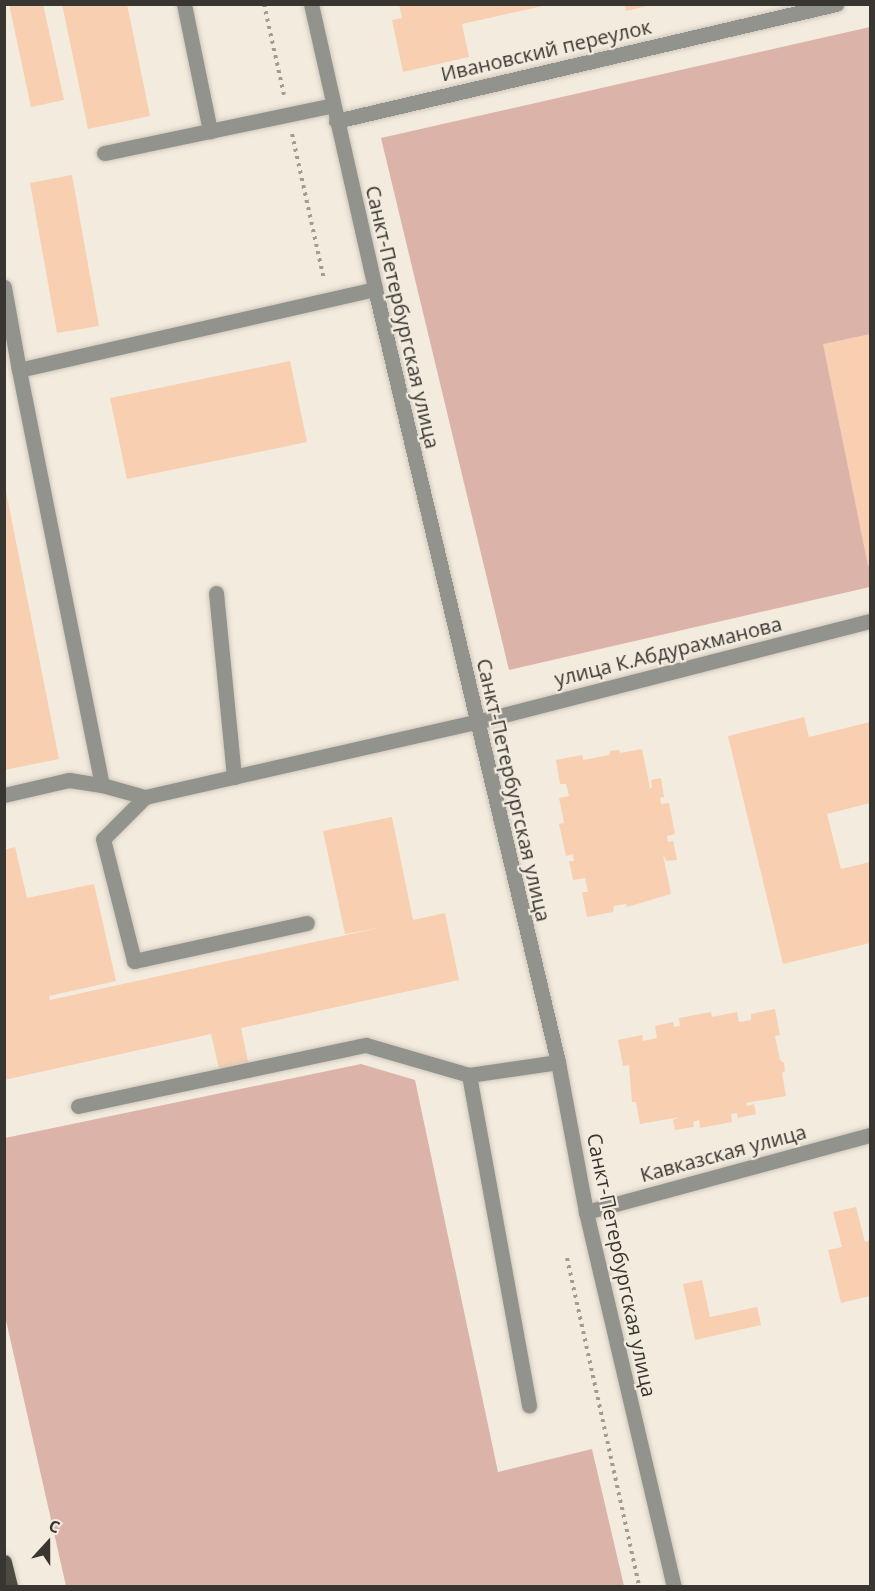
<!DOCTYPE html>
<html>
<head>
<meta charset="utf-8">
<style>
	body { margin:0 }
	#map { position:relative; width:875px; height:1591px; overflow:hidden; background:#f3ebde; font-family:"Open Sans",sans-serif }
	div>[style] { position:absolute }
	[style*='--x'] { left:calc(var(--x)*1px); top:calc(var(--y)*1px); width:calc(var(--w)*1px); rotate:calc(var(--a)*1deg) }
	.green>* { inset:0; background:#dcb3a8 }
	.building>* { inset:0; background:#f8cfb1 }
	.path>* { height:4px; margin-top:-2px; transform-origin:0; background:repeating-linear-gradient(90deg,#a29c93 0 3px,transparent 0 7.5px) }
	.roads { filter:drop-shadow(0 0 2px #cec7bb) drop-shadow(0 0 2px #cec7bb) }
	.minor>* { height:15px; margin:-7.5px; padding:0 7.5px; transform-origin:7.5px; border-radius:7.5px; background:#93938d }
	.major>* { height:15px; margin:-7.5px; padding:0 7.5px; transform-origin:7.5px; border-radius:7.5px; background:#4c4b42 }
	span { translate:-50% -50%; white-space:nowrap; text-align:center; line-height:1.15; -webkit-text-stroke:4.5px #f3ebde; paint-order:stroke }
	.street-label { font-size:20px; color:#393631 }
	.frame { position:absolute; inset:0; border:6px solid #393631; pointer-events:none }
	.north { position:absolute; left:18px; top:1513px; width:60px; height:60px; -webkit-text-stroke:4px #f3ebde; paint-order:stroke; rotate:21deg; font-size:16px; font-weight:700; line-height:24px; text-align:center; color:#393631 }
	.north::after { content:''; display:block; margin:auto; width:21px; height:27px; background:#393631; clip-path:polygon(50% 0,100% 100%,50% 72%,0 100%) }
</style>
</head>
<body>
<div id="map">
	<div class="green">
		<i style="clip-path:polygon(870px 27px,870px 587px,509px 670px,381px 138px)"></i>
		<i style="clip-path:polygon(361px 1064px,415px 1080px,498px 1472px,592px 1449px,624px 1586px,66px 1586px,5px 1316px,5px 1138px)"></i>
	</div>
	<div class="building">
		<i style="clip-path:polygon(9px 4px,43px 4px,64px 100px,31px 107px)"></i>
		<i style="clip-path:polygon(62px 4px,127px 4px,150px 116px,88px 129px)"></i>
		<i style="clip-path:polygon(399px 4px,547px 4px,547px 5px,462px 24px,469px 57px,403px 72px,392px 20px,402px 18px)"></i>
		<i style="clip-path:polygon(624px 4px,651px 4px,651px 5px,626px 11px)"></i>
		<i style="clip-path:polygon(72px 175px,99px 326px,57px 333px,30px 183px)"></i>
		<i style="clip-path:polygon(870px 334px,870px 565px,868px 566px,823px 344px)"></i>
		<i style="clip-path:polygon(290px 361px,307px 442px,127px 479px,110px 398px)"></i>
		<i style="clip-path:polygon(4px 481px,59px 759px,4px 770px)"></i>
		<i style="clip-path:polygon(804px 717px,809px 737px,870px 722px,870px 803px,827px 814px,841px 869px,870px 862px,870px 943px,783px 964px,728px 736px)"></i>
		<i style="clip-path:polygon(642px 749px,650px 788px,652px 788px,651px 780px,661px 778px,664px 797px,660px 798px,661px 804px,669px 803px,675px 834px,667px 836px,668px 842px,673px 841px,677px 860px,667px 861px,663px 855px,671px 894px,627px 907px,626px 904px,614px 906px,613px 912px,587px 917px,582px 892px,588px 892px,585px 878px,573px 880px,569px 861px,574px 861px,573px 854px,566px 856px,559px 824px,564px 823px,559px 798px,569px 796px,566px 784px,560px 784px,556px 760px,582px 755px,583px 760px,609px 755px,610px 751px,619px 750px,620px 753px)"></i>
		<i style="clip-path:polygon(392px 817px,413px 920px,445px 913px,459px 980px,241px 1028px,249px 1066px,220px 1073px,211px 1034px,4px 1080px,4px 850px,15px 847px,27px 898px,94px 884px,116px 981px,49px 996px,50px 1000px,383px 927px,345px 934px,323px 831px)"></i>
		<i style="clip-path:polygon(775px 1009px,780px 1035px,775px 1036px,780px 1060px,784px 1063px,785px 1071px,782px 1073px,786px 1096px,746px 1103px,747px 1106px,754px 1104px,756px 1114px,738px 1118px,737px 1113px,731px 1114px,732px 1122px,700px 1128px,699px 1120px,693px 1122px,694px 1127px,675px 1130px,673px 1120px,680px 1117px,640px 1124px,636px 1102px,632px 1102px,629px 1065px,623px 1066px,618px 1040px,642px 1035px,643px 1041px,657px 1038px,655px 1026px,673px 1022px,674px 1027px,680px 1026px,679px 1018px,711px 1012px,712px 1017px,737px 1012px,739px 1022px,751px 1020px,751px 1014px)"></i>
		<i style="clip-path:polygon(856px 1207px,865px 1242px,870px 1240px,870px 1296px,841px 1303px,828px 1250px,842px 1247px,833px 1212px)"></i>
		<i style="clip-path:polygon(702px 1280px,710px 1317px,757px 1307px,761px 1325px,695px 1340px,683px 1284px)"></i>
	</div>
	<div class="path">
		<i style="--x:264;--y:4;--w:93;--a:77.6"></i>
		<i style="--x:292;--y:134;--w:148;--a:77.6"></i>
		<i style="--x:567;--y:1258;--w:336;--a:77.6"></i>
	</div>
	<div class="roads">
		<div class="minor">
			<i style="--x:184;--y:4;--w:130;--a:78.4"></i>
			<i style="--x:311;--y:4;--w:292;--a:77.3"></i>
			<i style="--x:375;--y:289;--w:794;--a:76.68"></i>
			<i style="--x:558;--y:1062;--w:153;--a:79.4"></i>
			<i style="--x:586;--y:1212;--w:384;--a:76.8"></i>
			<i style="--x:336;--y:121;--w:514;--a:-13.17"></i>
			<i style="--x:104;--y:153;--w:234;--a:-11.8"></i>
			<i style="--x:4;--y:287;--w:84;--a:79.8"></i>
			<i style="--x:375;--y:289;--w:365;--a:167.2"></i>
			<i style="--x:19;--y:370;--w:423;--a:78.7"></i>
			<i style="--x:102;--y:785;--w:45;--a:15.6"></i>
			<i style="--x:145;--y:797;--w:339;--a:-12.8"></i>
			<i style="--x:476;--y:722;--w:407;--a:-14.4"></i>
			<i style="--x:216;--y:593;--w:185;--a:84.4"></i>
			<i style="--x:4;--y:795;--w:67;--a:-13"></i>
			<i style="--x:69;--y:780;--w:33;--a:9"></i>
			<i style="--x:145;--y:797;--w:59;--a:135"></i>
			<i style="--x:103;--y:839;--w:126;--a:75.7"></i>
			<i style="--x:134;--y:961;--w:177;--a:-12.4"></i>
			<i style="--x:469;--y:1075;--w:336;--a:79.7"></i>
			<i style="--x:78;--y:1106;--w:294;--a:-12"></i>
			<i style="--x:366;--y:1045;--w:107;--a:16.2"></i>
			<i style="--x:469;--y:1075;--w:90;--a:-8.3"></i>
			<i style="--x:586;--y:1212;--w:294;--a:-15.2"></i>
		</div>
		<div class="major">
			<i style="--x:4;--y:1562;--w:25;--a:76"></i>
		</div>
	</div>
	<div class="street-label">
		<span style="left:546px;top:50px;rotate:-13deg">Ивановский переулок</span>
		<span style="left:403px;top:317px;rotate:77deg">Санкт-Петербургская улица</span>
		<span style="left:668px;top:651px;rotate:-14deg">улица К.Абдурахманова</span>
		<span style="left:514px;top:790px;rotate:77deg">Санкт-Петербургская улица</span>
		<span style="left:723px;top:1153px;rotate:-15deg">Кавказская улица</span>
		<span style="left:622px;top:1265px;rotate:78deg">Санкт-Петербургская улица</span>
	</div>
	<div class="frame"></div>
	<div class="north">С</div>
</div>
</body>
</html>
